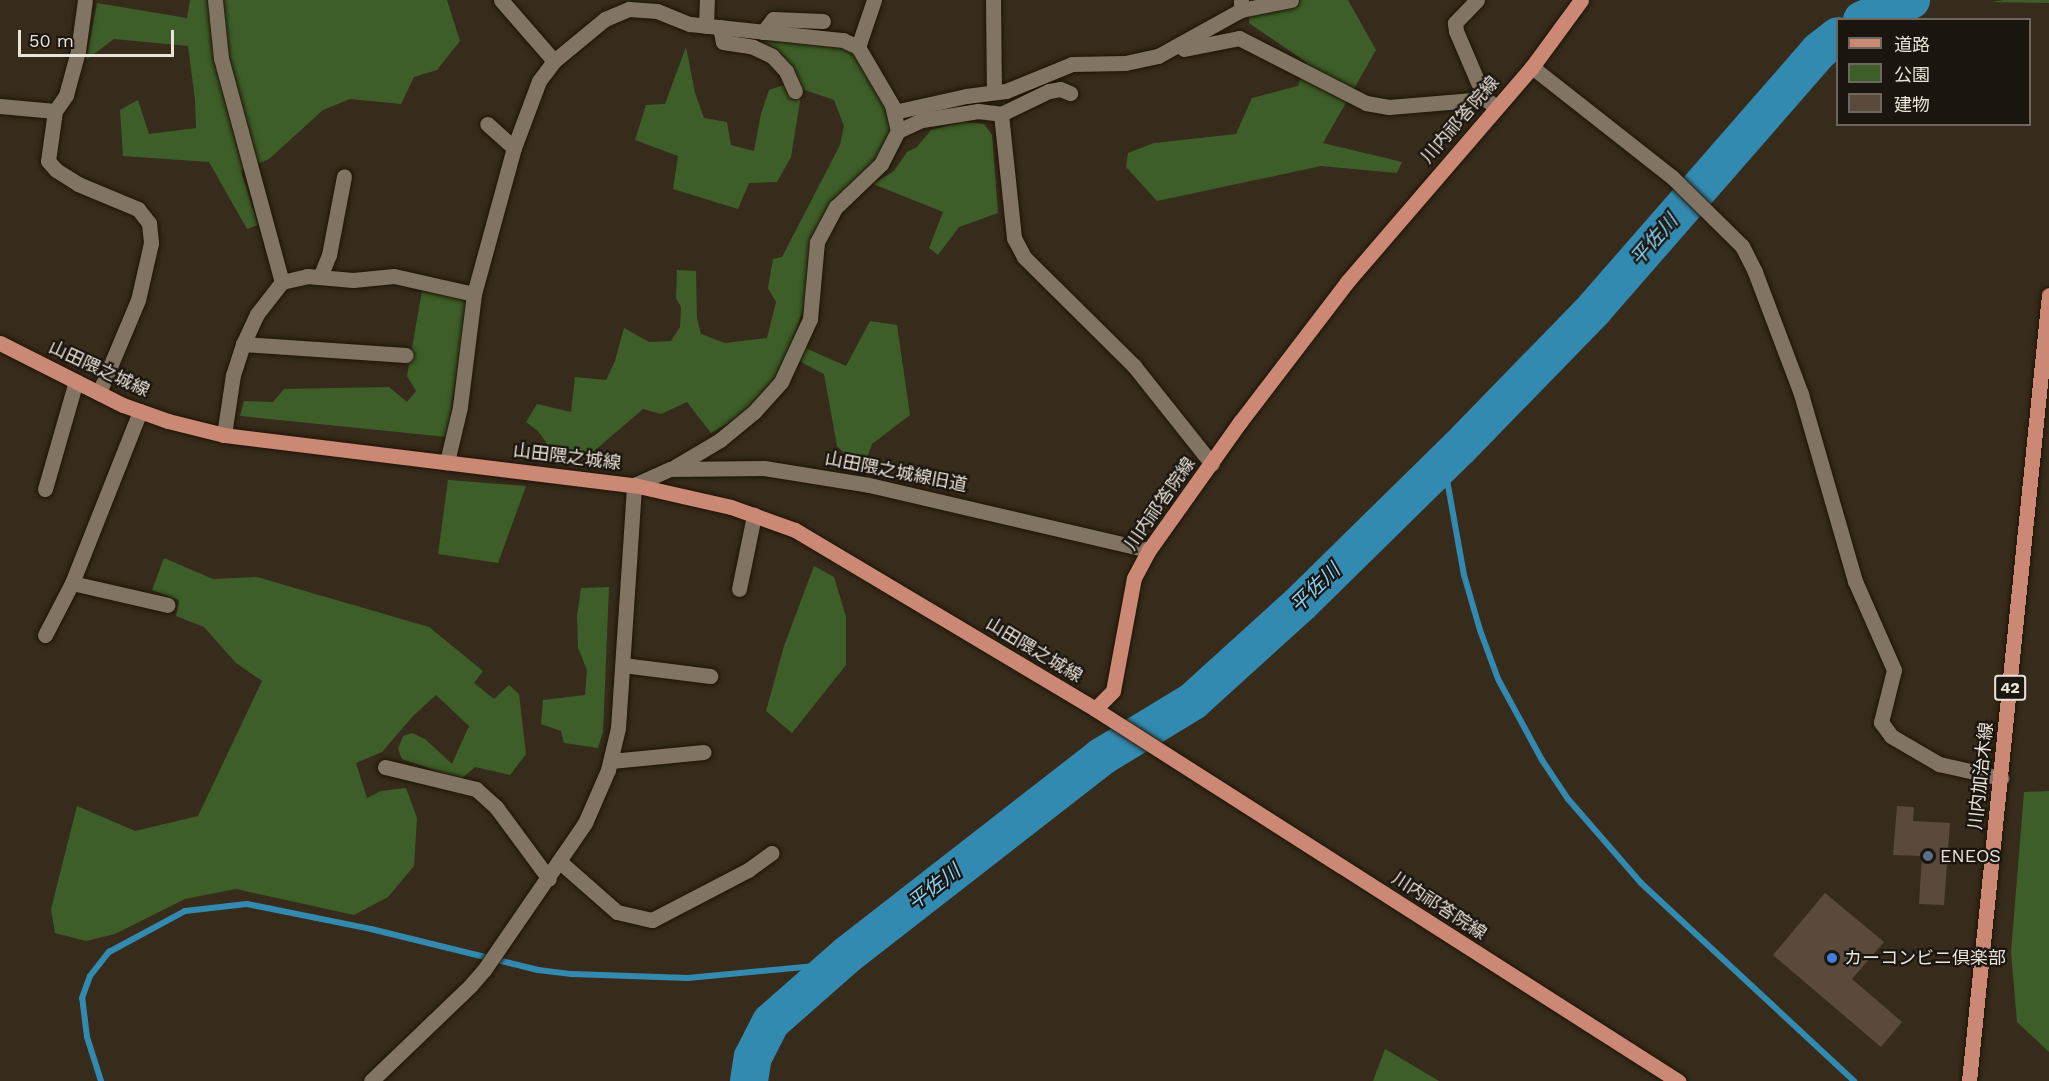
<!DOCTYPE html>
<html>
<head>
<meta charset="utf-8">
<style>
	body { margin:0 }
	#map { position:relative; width:2049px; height:1081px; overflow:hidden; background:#372c1b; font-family:"Work Sans","Noto Sans JP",sans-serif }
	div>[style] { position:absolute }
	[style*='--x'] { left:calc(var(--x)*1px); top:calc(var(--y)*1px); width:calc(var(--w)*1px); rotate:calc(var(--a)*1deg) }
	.green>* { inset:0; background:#3d5e28 }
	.stream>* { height:6px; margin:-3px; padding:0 3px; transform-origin:3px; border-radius:3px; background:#338ab1 }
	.river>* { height:38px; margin:-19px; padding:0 19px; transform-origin:19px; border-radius:19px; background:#338ab1 }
	.building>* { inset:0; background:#5a4a3c }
	.roads { filter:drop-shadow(0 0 2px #1e1405) drop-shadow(0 0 2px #1e1405) }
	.minor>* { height:15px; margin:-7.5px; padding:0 7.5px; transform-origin:7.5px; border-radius:7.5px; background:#817462 }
	.major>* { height:15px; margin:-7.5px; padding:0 7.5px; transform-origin:7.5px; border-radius:7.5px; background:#cb8875 }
	.dots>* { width:16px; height:16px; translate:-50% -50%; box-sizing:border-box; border:3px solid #1a150e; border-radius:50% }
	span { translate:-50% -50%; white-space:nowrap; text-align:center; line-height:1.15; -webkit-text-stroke:4.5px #1a150e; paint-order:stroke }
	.shield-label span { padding:2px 4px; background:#1a150e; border:2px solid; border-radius:4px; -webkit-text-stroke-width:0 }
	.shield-label { font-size:16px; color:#eae3d9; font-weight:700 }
	.street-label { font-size:18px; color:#eae3d9 }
	.poi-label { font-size:18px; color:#eae3d9 }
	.left { translate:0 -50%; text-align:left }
	.water-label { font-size:20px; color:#87d4fb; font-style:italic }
	.legend { position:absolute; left:1836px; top:18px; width:195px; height:108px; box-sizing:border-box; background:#1a150e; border:2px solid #6d675f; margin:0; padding:8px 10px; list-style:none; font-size:18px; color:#eae3d9 }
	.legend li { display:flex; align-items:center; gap:12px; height:30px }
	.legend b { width:30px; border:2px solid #6d675f }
	.scale { position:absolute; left:18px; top:30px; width:156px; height:27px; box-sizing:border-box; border:3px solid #eae3d9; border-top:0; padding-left:8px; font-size:18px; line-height:21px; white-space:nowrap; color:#eae3d9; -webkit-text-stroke:4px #1a150e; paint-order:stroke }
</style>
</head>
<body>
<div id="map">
	<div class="green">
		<i style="clip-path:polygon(190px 0,447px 0,460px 41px,437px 70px,414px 77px,401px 104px,350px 99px,323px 110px,269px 159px,241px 171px,258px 225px,247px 229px,209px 162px,123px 156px,120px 110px,138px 100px,149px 134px,196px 128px,195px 100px,188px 46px,114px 39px,86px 60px,97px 3px,187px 18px)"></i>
		<i style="clip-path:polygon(1250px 0,1348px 0,1376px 50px,1323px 143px,1402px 162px,1397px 173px,1321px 166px,1157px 201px,1126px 167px,1128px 153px,1154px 143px,1236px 134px,1252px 98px,1298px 86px,1306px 62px,1249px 23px)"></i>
		<i style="clip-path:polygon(2004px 0,2049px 0,2049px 3px,1991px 2px)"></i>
		<i style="clip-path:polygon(758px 37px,841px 44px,854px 50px,887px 105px,893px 131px,876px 164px,831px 205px,804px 307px,782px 371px,741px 416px,711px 433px,687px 402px,661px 414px,643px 409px,594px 451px,574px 456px,550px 448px,538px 431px,526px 422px,537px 404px,571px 412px,575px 377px,606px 380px,615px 361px,624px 328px,649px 342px,671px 341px,680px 327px,681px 307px,676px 298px,677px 270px,696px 271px,697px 318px,701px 334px,725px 343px,767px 338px,776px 302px,768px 288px,773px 259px,782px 257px,840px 145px,844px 126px,834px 100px,802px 89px,791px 157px,777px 182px,749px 183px,738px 209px,673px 189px,678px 156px,635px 140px,646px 105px,665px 104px,686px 47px,695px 93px,704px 118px,727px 122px,731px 145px,754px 151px,761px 114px,769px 90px,787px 84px)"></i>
		<i style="clip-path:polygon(962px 122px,984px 124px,992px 135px,998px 213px,959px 227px,938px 255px,929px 248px,943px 212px,873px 184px,894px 171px,907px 152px,917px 147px,931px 130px)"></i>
		<i style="clip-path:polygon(422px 291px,468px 298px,447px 437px,240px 416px,244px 401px,273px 402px,284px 389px,389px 387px,407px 402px,416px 391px,407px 376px)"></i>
		<i style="clip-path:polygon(870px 321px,897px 325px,910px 415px,872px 444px,862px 471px,837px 446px,824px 374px,797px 360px,803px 347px,846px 366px)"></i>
		<i style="clip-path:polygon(448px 480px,526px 486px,498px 563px,438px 554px)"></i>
		<i style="clip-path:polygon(164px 558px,213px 579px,257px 577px,429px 627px,483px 671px,474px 683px,494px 699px,509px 685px,519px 694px,526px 754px,510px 775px,475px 767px,461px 779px,402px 759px,398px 749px,403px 736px,412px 733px,425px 739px,452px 764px,469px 726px,436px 695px,413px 716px,382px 752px,356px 763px,367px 798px,381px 791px,406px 788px,417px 818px,414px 866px,388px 897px,354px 915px,236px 889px,185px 899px,115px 934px,86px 941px,55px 933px,51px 909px,77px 806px,135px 831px,198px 816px,262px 681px,236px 663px,204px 627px,176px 616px,179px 600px,152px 590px)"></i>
		<i style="clip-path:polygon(814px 566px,834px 577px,846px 617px,846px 665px,792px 733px,766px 711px,784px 646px)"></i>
		<i style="clip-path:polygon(609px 587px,603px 732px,598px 748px,564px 743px,561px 731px,541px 724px,543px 700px,585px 695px,587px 670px,578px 648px,577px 616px,581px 588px)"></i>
		<i style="clip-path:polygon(2049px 791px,2049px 1052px,2017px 1022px,2011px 952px,2024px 792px)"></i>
		<i style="clip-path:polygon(1385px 1049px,1439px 1081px,1373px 1081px)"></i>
	</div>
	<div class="stream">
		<i style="--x:1444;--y:463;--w:114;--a:79.9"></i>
		<i style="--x:1464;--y:575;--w:57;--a:73.8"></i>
		<i style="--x:1480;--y:630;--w:52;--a:69.8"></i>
		<i style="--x:1498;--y:679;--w:92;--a:61.5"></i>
		<i style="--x:1542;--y:760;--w:47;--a:56.3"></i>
		<i style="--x:1568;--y:799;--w:111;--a:49"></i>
		<i style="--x:1641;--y:883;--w:291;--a:42.9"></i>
		<i style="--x:101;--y:1081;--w:46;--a:-107.7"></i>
		<i style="--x:87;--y:1037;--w:39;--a:-97"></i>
		<i style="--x:82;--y:998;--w:23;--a:-70"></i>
		<i style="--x:90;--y:976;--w:31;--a:-52"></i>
		<i style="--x:109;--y:952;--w:86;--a:-28.3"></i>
		<i style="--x:185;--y:911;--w:62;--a:-6.4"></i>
		<i style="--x:247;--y:904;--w:126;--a:11.4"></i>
		<i style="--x:371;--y:929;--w:172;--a:13.8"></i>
		<i style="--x:538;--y:970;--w:34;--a:7"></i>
		<i style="--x:572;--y:974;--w:116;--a:2"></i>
		<i style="--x:688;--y:978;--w:149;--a:-5.4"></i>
	</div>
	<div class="river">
		<i style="--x:1862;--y:20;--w:53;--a:-22.2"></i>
		<i style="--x:749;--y:1081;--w:24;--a:-81"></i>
		<i style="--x:753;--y:1057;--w:39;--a:-63"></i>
		<i style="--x:771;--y:1022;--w:101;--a:-41.4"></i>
		<i style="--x:847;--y:955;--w:322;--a:-37.9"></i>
		<i style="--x:1101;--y:757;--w:108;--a:-31.3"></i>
		<i style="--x:1193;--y:701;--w:144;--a:-42.2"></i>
		<i style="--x:1300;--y:604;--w:223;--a:-44.5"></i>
		<i style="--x:1459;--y:448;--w:194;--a:-45.8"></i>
		<i style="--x:1594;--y:309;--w:342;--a:-48.9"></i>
		<i style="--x:1819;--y:51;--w:24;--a:-38"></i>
	</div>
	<div class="building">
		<i style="clip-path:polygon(1897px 806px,1914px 807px,1913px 821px,1950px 823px,1944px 905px,1919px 904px,1922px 856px,1893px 855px)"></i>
		<i style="clip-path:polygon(1825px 893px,1884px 942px,1852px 979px,1902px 1022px,1881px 1047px,1773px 955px)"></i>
	</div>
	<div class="roads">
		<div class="minor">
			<i style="--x:215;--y:0;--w:58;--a:84.1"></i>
			<i style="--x:221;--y:58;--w:232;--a:74.8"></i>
			<i style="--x:501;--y:0;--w:81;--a:49"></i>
			<i style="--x:554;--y:61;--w:25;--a:127"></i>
			<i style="--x:539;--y:81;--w:72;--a:110.5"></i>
			<i style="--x:993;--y:0;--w:92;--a:89.4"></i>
			<i style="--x:1477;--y:0;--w:32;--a:134"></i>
			<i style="--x:1455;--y:23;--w:8;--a:83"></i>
			<i style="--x:1456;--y:31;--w:74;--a:66.9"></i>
			<i style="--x:1241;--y:10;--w:51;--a:-11.3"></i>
			<i style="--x:706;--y:26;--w:26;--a:-88"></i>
			<i style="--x:720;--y:27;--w:15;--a:79"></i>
			<i style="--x:723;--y:42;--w:30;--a:9"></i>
			<i style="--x:753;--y:47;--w:21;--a:25"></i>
			<i style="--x:772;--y:56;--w:21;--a:47"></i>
			<i style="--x:786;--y:71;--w:22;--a:66"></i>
			<i style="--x:763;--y:32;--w:16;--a:-52"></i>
			<i style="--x:773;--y:19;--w:50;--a:2.3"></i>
			<i style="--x:858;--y:47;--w:50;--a:-71.2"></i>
			<i style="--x:1184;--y:49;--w:56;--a:-11.3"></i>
			<i style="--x:1239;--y:38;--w:143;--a:27.1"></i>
			<i style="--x:1366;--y:103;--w:23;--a:10"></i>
			<i style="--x:1389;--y:107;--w:96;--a:-4.8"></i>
			<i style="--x:1485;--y:99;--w:14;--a:34"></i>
			<i style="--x:554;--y:61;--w:66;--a:-39.5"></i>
			<i style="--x:605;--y:19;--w:26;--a:-23"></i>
			<i style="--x:629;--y:9;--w:28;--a:4"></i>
			<i style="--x:657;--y:11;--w:35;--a:22"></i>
			<i style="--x:690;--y:24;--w:154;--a:6"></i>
			<i style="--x:843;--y:40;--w:17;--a:25"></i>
			<i style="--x:858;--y:47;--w:67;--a:59.6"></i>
			<i style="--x:892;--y:105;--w:27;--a:77"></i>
			<i style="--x:1532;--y:67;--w:178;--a:38.2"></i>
			<i style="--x:1672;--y:177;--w:98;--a:44.6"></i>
			<i style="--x:1742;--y:246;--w:29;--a:63"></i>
			<i style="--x:1755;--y:272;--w:130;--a:69.3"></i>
			<i style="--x:1801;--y:394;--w:195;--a:73.9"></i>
			<i style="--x:1855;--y:581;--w:97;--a:66.3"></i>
			<i style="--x:1894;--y:670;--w:54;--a:104"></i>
			<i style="--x:1881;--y:722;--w:17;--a:54"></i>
			<i style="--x:1891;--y:736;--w:56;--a:30.3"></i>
			<i style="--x:1939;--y:764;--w:64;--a:12.7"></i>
			<i style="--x:0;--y:106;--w:55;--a:5.2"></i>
			<i style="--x:55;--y:111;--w:50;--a:98"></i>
			<i style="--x:48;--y:161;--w:12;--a:48"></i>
			<i style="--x:56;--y:170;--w:26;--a:32"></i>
			<i style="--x:78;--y:184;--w:65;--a:22.6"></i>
			<i style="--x:138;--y:209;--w:18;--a:52"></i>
			<i style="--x:149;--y:223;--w:20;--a:84"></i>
			<i style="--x:151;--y:243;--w:58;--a:102.8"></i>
			<i style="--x:138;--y:300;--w:101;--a:112.8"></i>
			<i style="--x:55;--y:111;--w:19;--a:-55"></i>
			<i style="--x:66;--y:95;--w:46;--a:-74.7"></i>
			<i style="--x:78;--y:51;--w:51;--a:-82.2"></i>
			<i style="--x:894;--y:112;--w:74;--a:-12.5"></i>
			<i style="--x:966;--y:96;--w:40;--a:-7.1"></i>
			<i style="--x:1006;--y:91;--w:71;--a:-22.2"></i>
			<i style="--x:1072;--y:64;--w:53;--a:-1.1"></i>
			<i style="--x:1125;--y:63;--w:34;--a:-12"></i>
			<i style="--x:1158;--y:56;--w:95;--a:-29"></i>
			<i style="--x:1241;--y:10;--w:10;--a:-90"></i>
			<i style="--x:1001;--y:114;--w:53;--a:-25.6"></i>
			<i style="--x:1049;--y:91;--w:11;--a:-10"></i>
			<i style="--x:1060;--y:89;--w:11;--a:22"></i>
			<i style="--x:320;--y:277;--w:24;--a:-68"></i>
			<i style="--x:329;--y:255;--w:80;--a:-79.2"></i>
			<i style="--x:474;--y:294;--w:151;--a:-74.7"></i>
			<i style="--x:514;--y:148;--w:36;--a:-138"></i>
			<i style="--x:243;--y:344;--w:163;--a:3.9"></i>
			<i style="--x:224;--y:435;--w:61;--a:-81.5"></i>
			<i style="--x:233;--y:375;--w:33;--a:-72"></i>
			<i style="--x:243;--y:344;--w:33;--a:-65"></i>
			<i style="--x:257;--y:314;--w:41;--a:-52"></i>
			<i style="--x:282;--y:282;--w:26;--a:-13"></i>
			<i style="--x:307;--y:276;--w:46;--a:5"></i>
			<i style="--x:353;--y:280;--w:41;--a:-5.6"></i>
			<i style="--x:394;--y:276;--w:82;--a:12.7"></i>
			<i style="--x:474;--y:294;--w:114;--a:97.1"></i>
			<i style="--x:460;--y:407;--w:57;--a:103.3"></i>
			<i style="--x:673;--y:468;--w:55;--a:-30.8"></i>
			<i style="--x:720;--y:440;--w:44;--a:-39.5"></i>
			<i style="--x:754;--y:412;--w:40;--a:-48"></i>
			<i style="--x:781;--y:382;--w:69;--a:-65.3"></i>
			<i style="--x:810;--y:319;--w:77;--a:-84.8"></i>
			<i style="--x:817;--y:242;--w:40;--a:-62"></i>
			<i style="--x:836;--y:207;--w:62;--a:-43.7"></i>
			<i style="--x:881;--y:164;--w:37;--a:-63"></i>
			<i style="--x:898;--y:131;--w:26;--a:-25"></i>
			<i style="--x:922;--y:120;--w:57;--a:-9.1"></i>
			<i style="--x:978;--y:111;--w:23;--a:7"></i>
			<i style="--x:1001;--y:114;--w:125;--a:84"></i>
			<i style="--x:1014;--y:238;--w:21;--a:62"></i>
			<i style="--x:1024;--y:257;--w:155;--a:44.7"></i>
			<i style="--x:1134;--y:366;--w:125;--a:51.5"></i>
			<i style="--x:45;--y:489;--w:112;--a:-74"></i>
			<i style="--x:72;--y:583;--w:98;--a:12.9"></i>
			<i style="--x:739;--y:589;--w:76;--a:-78.5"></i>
			<i style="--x:45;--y:635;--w:59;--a:-62.6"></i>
			<i style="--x:72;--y:583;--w:185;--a:-68.4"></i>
			<i style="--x:623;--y:665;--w:88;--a:7.2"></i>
			<i style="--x:611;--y:761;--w:93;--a:-5.5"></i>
			<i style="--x:385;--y:767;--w:94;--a:13.6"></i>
			<i style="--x:476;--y:789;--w:27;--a:42"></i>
			<i style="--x:496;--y:807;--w:89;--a:53.6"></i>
			<i style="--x:559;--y:861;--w:77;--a:41.3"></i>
			<i style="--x:617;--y:912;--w:36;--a:13"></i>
			<i style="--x:652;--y:920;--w:108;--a:-27.5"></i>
			<i style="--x:748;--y:870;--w:29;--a:-36"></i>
			<i style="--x:371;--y:1081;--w:137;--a:-43.8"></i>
			<i style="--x:470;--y:986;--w:21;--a:-49"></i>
			<i style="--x:484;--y:970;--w:178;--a:-55.5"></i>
			<i style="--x:585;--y:823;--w:58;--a:-66.5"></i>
			<i style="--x:608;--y:770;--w:43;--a:-76.6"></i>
			<i style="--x:618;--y:728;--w:244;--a:-86.2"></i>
			<i style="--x:634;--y:485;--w:39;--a:-24"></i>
			<i style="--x:670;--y:469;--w:94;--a:-0.6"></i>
			<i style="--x:764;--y:468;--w:106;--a:9.2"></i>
			<i style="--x:869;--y:485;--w:287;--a:13.1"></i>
		</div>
		<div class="major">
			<i style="--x:0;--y:343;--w:138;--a:26.8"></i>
			<i style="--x:123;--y:405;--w:48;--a:19.6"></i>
			<i style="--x:168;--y:421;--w:58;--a:14"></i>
			<i style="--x:224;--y:435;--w:413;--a:7"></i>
			<i style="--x:634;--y:485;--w:99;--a:12.8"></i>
			<i style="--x:731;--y:507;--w:68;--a:19.8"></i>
			<i style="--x:795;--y:530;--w:349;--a:30.8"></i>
			<i style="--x:1095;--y:709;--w:692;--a:32.54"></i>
			<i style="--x:1095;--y:709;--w:25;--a:-45"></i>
			<i style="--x:1113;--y:691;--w:115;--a:-79.5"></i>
			<i style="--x:1134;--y:578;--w:32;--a:-62"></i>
			<i style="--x:1149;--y:550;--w:157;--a:-54.6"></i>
			<i style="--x:1240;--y:422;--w:176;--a:-52.6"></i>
			<i style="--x:1347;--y:282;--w:284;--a:-49.3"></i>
			<i style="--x:1532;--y:67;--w:83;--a:-53.8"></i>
			<i style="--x:1969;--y:1081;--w:790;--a:-84.19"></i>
		</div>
	</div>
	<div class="dots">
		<i style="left:1928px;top:856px;background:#5c6f8a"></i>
		<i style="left:1832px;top:958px;background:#3f7fe0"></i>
	</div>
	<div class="shield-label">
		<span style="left:2010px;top:688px">42</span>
	</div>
	<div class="street-label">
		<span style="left:1460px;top:120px;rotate:-49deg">川内祁答院線</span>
		<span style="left:99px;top:369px;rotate:25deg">山田隈之城線</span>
		<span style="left:567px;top:457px;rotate:7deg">山田隈之城線</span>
		<span style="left:896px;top:472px;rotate:11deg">山田隈之城線旧道</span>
		<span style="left:1160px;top:504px;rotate:-55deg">川内祁答院線</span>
		<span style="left:1034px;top:650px;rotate:31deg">山田隈之城線</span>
		<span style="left:1981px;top:776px;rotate:-84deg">川内加治木線</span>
		<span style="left:1439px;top:906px;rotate:33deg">川内祁答院線</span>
	</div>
	<div class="poi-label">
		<span class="left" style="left:1940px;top:856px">ENEOS</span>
		<span class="left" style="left:1844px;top:958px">カーコンビニ倶楽部</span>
	</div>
	<div class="water-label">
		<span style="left:1654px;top:240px;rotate:-49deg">平佐川</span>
		<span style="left:1315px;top:588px;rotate:-44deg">平佐川</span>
		<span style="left:934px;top:887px;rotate:-38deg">平佐川</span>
	</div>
	<ul class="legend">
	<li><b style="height:8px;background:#cb8875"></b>道路</li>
	<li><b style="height:16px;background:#3d5e28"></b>公園</li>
	<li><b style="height:16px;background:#5a4a3c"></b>建物</li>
	</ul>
	<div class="scale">50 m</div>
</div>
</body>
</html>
